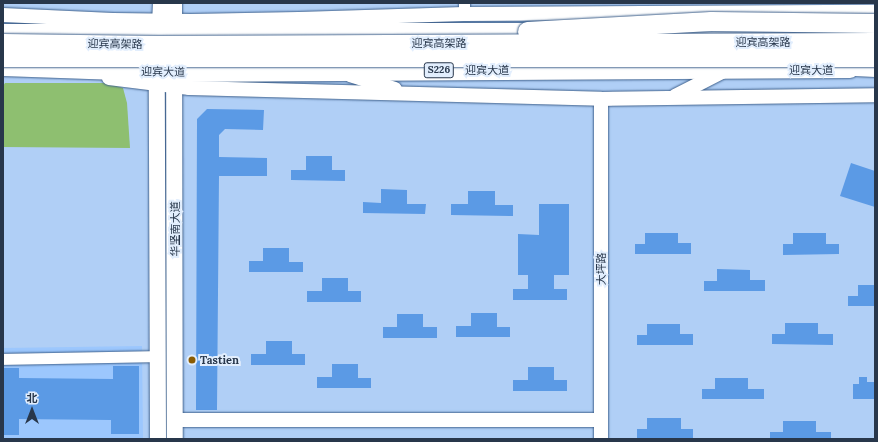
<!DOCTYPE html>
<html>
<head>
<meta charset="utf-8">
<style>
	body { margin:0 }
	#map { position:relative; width:878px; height:442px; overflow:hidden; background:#b0cff6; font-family:Lora,"Noto Sans SC",serif }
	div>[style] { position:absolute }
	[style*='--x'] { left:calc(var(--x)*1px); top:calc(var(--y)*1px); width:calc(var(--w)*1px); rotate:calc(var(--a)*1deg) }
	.built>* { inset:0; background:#9cc7fd }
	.green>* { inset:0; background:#8ebf70 }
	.building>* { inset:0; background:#5b9ae5 }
	.roads { filter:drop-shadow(0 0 1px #3f618c) drop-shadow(0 0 1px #3f618c) }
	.minor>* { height:11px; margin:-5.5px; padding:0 5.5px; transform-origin:5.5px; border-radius:5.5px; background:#fff }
	.tertiary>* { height:14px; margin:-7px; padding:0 7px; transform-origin:7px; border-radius:7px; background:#fff }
	.secondary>* { height:16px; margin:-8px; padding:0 8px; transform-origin:8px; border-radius:8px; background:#fff }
	.primary>* { height:18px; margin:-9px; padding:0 9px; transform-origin:9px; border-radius:9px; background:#fff }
	.trunk>* { height:19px; margin:-9.5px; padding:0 9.5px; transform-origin:9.5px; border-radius:9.5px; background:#fff }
	.bridges { filter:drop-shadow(0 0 1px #3f618c) drop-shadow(0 0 1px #3f618c) }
	.trunk-bridge>* { height:19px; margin:-9.5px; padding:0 9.5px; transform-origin:9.5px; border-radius:9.5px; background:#fff }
	.dots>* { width:11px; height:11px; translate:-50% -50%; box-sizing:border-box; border:2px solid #e2eefd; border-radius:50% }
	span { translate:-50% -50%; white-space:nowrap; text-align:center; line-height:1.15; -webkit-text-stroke:4px #e2eefd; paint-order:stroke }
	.shield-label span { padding:1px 3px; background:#e2eefd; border:1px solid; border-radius:3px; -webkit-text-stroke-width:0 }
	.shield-label { font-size:10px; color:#28374b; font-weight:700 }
	.street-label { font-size:11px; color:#28374b }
	.poi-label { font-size:11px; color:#28374b; font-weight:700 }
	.left { translate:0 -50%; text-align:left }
	.frame { position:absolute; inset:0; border:4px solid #28374b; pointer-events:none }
	.north { position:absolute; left:12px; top:390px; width:40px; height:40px; -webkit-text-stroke:3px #e2eefd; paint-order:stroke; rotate:0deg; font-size:11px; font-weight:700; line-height:16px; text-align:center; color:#28374b }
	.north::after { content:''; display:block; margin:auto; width:14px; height:18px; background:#28374b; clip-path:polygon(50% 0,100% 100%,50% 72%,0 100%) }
</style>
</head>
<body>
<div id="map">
	<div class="built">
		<i style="clip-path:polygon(142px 346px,143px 439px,3px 439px,3px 348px)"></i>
	</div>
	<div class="green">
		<i style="clip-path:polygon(5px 83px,108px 83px,123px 88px,127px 103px,130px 148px,3px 147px,3px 86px)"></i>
	</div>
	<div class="building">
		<i style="clip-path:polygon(207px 109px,264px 110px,263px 130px,225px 129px,219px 135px,219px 157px,267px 158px,267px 176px,219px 176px,217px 410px,196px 410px,197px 119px)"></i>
		<i style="clip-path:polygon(306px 156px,332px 156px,332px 170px,345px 170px,345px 181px,291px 180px,291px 170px,306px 170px)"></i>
		<i style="clip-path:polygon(851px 163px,875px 171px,875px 207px,840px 196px)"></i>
		<i style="clip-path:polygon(381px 189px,407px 190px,407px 204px,426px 204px,425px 214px,363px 213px,363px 202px,381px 203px)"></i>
		<i style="clip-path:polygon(468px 191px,495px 191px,495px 205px,513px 205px,513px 216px,451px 215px,451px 204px,468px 204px)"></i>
		<i style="clip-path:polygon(539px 204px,569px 204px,569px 275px,554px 275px,554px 289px,567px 289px,567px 300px,513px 300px,513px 289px,528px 289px,528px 275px,518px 275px,518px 234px,539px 235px)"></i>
		<i style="clip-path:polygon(645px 233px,678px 233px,678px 243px,691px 243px,691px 254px,635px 254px,635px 244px,645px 244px)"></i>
		<i style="clip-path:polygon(793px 233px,826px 233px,826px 244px,839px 244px,839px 254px,783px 255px,783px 244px,793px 244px)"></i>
		<i style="clip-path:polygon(263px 248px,289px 248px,289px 262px,303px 262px,303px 272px,249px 272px,249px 261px,263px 261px)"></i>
		<i style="clip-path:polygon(717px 269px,750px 270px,750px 280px,765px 280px,765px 291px,704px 291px,704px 281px,717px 281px)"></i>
		<i style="clip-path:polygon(322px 278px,348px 278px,348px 291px,361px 291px,361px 302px,307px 302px,307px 291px,322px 291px)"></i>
		<i style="clip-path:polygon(858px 285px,875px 285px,875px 306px,848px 306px,848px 296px,858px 296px)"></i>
		<i style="clip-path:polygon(471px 313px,497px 313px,497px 327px,510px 327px,510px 337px,456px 337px,456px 326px,471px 326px)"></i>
		<i style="clip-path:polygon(397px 314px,423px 314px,423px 327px,437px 327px,437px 338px,383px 338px,383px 327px,397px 327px)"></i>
		<i style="clip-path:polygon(785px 323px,818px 323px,818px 334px,833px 334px,833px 345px,772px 344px,772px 334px,785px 334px)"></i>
		<i style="clip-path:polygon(647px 324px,680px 324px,680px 334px,693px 334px,693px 345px,637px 345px,637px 335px,647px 335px)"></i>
		<i style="clip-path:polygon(266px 341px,292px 341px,292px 354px,305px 354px,305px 365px,251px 365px,251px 354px,266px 354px)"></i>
		<i style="clip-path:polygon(332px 364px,358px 364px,358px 378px,371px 378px,371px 388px,317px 388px,317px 377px,332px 377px)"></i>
		<i style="clip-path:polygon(113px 366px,139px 366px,139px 434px,111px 434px,111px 420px,19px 419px,19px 435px,3px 435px,3px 368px,19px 368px,19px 378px,113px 379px)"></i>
		<i style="clip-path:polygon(528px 367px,554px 367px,554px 380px,567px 380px,567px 391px,513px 391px,513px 380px,528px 380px)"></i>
		<i style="clip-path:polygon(859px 377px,867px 377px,867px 382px,875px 382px,875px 399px,853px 399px,853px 384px,859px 384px)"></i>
		<i style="clip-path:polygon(715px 378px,748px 378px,748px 389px,764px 389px,764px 399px,702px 399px,702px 389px,715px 389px)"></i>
		<i style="clip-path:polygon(647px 418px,681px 418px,681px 429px,693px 429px,693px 439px,637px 439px,637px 429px,647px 429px)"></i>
		<i style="clip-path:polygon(783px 421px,816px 421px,816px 432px,831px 432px,831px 439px,770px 439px,770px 432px,783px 432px)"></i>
	</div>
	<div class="roads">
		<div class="minor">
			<i style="--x:464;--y:3;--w:11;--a:90"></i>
			<i style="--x:3;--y:359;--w:155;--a:-1.1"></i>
		</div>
		<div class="tertiary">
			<i style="--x:3;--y:15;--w:110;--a:2.6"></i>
			<i style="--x:113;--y:20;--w:78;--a:0.7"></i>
			<i style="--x:191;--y:21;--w:108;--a:-1.1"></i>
			<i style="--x:299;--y:19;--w:165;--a:-1.7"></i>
			<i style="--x:464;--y:14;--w:411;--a:-0.3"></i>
			<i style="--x:350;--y:75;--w:47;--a:17.3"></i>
			<i style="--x:109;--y:78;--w:81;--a:7.1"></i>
			<i style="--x:189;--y:88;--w:412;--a:1.5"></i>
			<i style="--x:601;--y:99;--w:274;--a:-0.8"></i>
			<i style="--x:675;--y:96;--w:57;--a:-27"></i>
			<i style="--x:175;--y:420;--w:426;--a:0"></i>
			<i style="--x:601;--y:439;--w:340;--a:-90"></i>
		</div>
		<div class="secondary">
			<i style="--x:174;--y:3;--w:436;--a:89.9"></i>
			<i style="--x:158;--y:439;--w:354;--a:-90.2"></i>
			<i style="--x:157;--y:85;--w:82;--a:-87.2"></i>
		</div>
		<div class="primary">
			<i style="--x:650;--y:32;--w:225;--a:0"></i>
			<i style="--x:3;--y:33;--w:539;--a:-0.11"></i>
			<i style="--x:3;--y:67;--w:172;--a:2"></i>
			<i style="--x:175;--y:73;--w:675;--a:-0.34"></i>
		</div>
		<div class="trunk">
			<i style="--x:835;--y:65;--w:40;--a:2.9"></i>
		</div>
	</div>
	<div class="bridges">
		<div class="trunk-bridge">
			<i style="--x:527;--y:31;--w:184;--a:-3.1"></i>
			<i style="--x:711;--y:21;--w:164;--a:0.7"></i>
			<i style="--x:3;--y:43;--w:154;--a:0.7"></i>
			<i style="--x:157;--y:45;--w:718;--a:-0.24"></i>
			<i style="--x:3;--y:57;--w:872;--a:0"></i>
		</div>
	</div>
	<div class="dots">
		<i style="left:192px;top:360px;background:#8b5c02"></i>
	</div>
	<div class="shield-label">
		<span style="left:439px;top:70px">S226</span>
	</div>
	<div class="street-label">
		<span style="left:763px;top:42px">迎宾高架路</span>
		<span style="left:439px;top:43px">迎宾高架路</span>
		<span style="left:115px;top:44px;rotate:1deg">迎宾高架路</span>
		<span style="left:487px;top:70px">迎宾大道</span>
		<span style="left:811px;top:70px">迎宾大道</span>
		<span style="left:163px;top:72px;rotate:1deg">迎宾大道</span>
		<span style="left:175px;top:229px;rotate:-90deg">华坚南大道</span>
		<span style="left:601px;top:269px;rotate:-90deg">大坪路</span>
	</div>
	<div class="poi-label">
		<span class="left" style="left:200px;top:360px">Tastien</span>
	</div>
	<div class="frame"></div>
	<div class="north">北</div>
</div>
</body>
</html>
